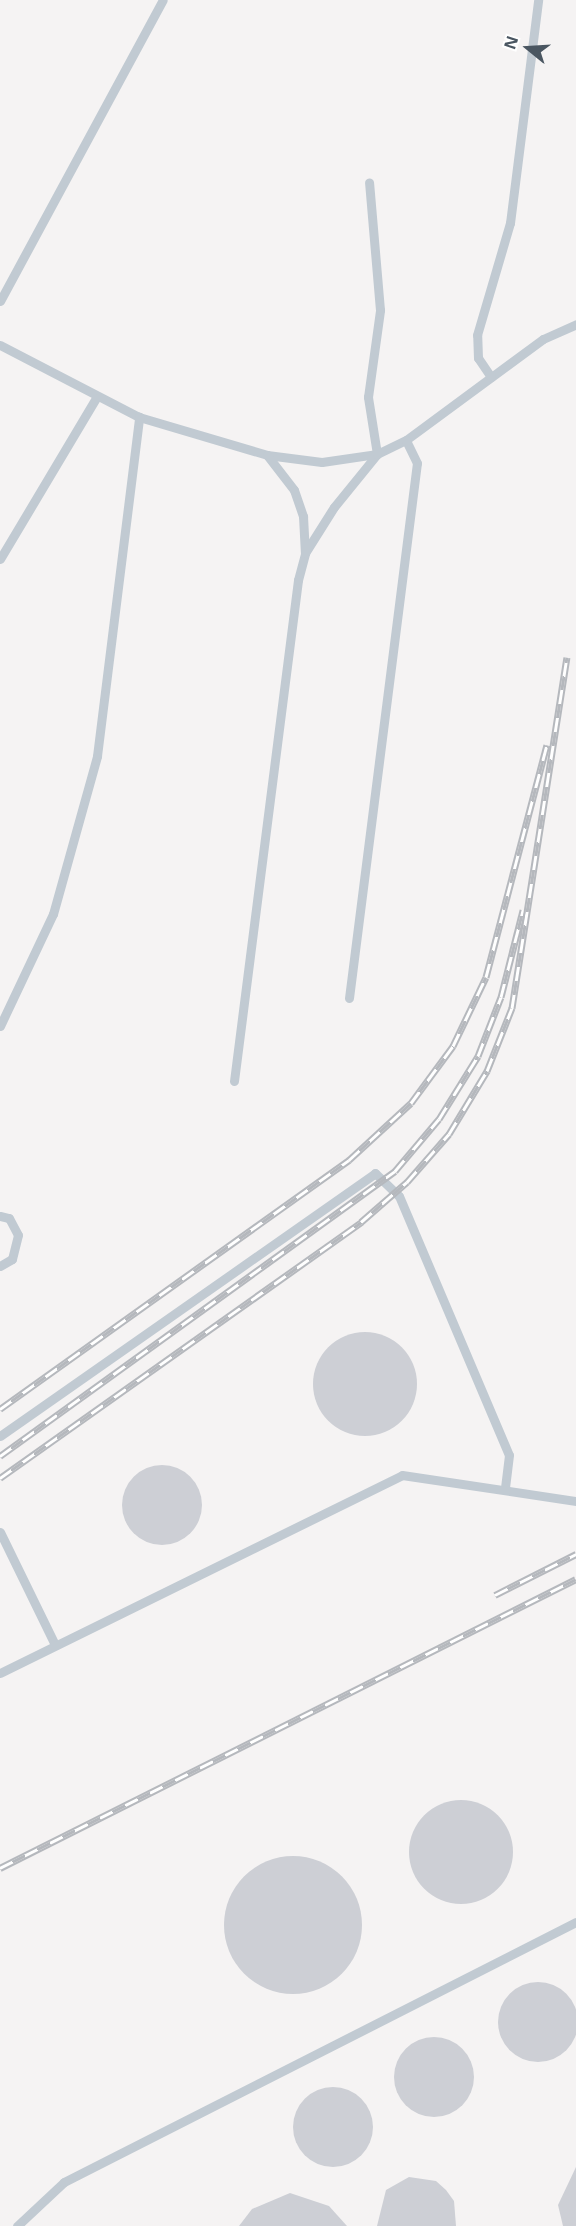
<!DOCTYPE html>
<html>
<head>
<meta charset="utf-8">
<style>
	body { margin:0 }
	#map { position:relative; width:576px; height:2226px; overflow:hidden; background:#f5f3f3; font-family:"Noto Sans",sans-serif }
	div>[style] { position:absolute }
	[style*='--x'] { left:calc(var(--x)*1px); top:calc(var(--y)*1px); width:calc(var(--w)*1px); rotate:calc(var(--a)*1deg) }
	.building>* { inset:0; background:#cdcfd5 }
	.round { border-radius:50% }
	.lane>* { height:9px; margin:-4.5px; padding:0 4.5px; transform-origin:4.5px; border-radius:4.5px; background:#c1cad2 }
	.rail>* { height:7px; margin-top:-3.5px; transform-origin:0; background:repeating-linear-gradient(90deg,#fff 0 14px,#b5b8bd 0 28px); box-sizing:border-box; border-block:2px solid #b5b8bd }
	span { translate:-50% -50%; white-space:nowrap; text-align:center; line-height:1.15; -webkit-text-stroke:4.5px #fff; paint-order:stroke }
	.north { position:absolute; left:498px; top:18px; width:60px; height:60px; -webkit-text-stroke:4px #fff; paint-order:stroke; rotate:288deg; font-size:16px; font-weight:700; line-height:24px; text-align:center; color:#4a5661 }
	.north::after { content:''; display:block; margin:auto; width:21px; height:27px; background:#4a5661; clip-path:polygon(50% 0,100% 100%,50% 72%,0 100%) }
</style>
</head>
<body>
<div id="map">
	<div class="building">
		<i class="round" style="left:313px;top:1332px;width:104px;height:104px"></i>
		<i class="round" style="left:122px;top:1465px;width:80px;height:80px"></i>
		<i class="round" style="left:409px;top:1800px;width:104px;height:104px"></i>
		<i class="round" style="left:224px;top:1856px;width:138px;height:138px"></i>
		<i class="round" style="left:498px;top:1982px;width:80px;height:80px"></i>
		<i class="round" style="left:394px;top:2037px;width:80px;height:80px"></i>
		<i class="round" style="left:293px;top:2087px;width:80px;height:80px"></i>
		<i style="clip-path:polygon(576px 2167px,576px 2226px,563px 2226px,558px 2205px)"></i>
		<i style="clip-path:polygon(409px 2177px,436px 2181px,446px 2190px,454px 2201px,456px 2226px,377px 2226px,386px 2190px)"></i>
		<i style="clip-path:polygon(290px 2193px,329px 2206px,347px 2226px,239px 2226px,252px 2209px)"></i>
	</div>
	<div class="lane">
		<i style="--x:0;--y:301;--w:342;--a:-61.6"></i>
		<i style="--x:0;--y:345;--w:157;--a:27.4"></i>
		<i style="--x:139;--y:417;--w:134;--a:16.5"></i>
		<i style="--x:267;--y:455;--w:55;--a:7.3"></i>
		<i style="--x:322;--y:462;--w:56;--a:-8.3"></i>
		<i style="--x:377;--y:454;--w:32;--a:-26"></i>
		<i style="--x:406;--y:440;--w:170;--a:-36.4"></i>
		<i style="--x:543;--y:339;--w:36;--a:-24"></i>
		<i style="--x:491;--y:377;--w:23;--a:-124"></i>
		<i style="--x:478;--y:358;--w:23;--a:-92"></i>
		<i style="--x:477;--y:335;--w:117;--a:-73.6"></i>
		<i style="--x:510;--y:223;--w:225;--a:-82.8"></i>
		<i style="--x:267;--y:455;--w:44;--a:52.4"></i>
		<i style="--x:294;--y:490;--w:28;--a:71"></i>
		<i style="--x:303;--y:516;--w:37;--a:87"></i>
		<i style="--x:0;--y:559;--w:187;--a:-59.2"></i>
		<i style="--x:349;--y:998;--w:539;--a:-82.76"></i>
		<i style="--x:417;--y:463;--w:25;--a:-116"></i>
		<i style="--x:0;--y:1026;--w:124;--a:-64.7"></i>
		<i style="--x:53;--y:914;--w:164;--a:-74.4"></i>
		<i style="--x:97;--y:756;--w:342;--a:-82.9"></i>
		<i style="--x:234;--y:1081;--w:505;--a:-82.72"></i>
		<i style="--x:298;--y:580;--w:28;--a:-75"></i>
		<i style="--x:305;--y:553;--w:54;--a:-57.8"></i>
		<i style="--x:334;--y:507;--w:68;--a:-50.9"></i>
		<i style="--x:377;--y:454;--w:58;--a:-99"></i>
		<i style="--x:368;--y:397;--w:88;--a:-82.1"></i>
		<i style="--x:380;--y:310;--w:128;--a:-94.9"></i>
		<i style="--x:0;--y:1216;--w:9;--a:13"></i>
		<i style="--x:9;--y:1218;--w:19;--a:62"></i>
		<i style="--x:18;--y:1235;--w:25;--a:104"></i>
		<i style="--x:12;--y:1259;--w:14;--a:150"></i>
		<i style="--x:0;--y:1436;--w:458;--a:-35"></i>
		<i style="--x:375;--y:1173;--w:33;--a:44"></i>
		<i style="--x:399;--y:1196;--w:281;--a:67"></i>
		<i style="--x:509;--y:1455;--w:35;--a:97"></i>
		<i style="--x:0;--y:1532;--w:126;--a:64"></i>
		<i style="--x:0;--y:1673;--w:448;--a:-26.2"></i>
		<i style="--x:402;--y:1475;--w:176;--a:8.5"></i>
		<i style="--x:17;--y:2226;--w:64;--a:-43.1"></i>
		<i style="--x:64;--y:2182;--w:574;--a:-26.92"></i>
	</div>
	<div class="rail">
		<i style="--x:0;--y:1409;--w:429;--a:-35.5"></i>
		<i style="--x:349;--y:1160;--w:84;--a:-42.6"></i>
		<i style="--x:411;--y:1103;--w:71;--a:-53.6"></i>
		<i style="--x:453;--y:1046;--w:76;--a:-64.4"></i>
		<i style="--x:486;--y:977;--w:240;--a:-75.3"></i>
		<i style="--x:0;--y:1456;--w:487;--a:-35.8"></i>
		<i style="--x:395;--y:1171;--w:68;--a:-49.8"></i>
		<i style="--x:439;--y:1119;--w:74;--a:-58.2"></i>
		<i style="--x:478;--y:1056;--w:63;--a:-68.7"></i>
		<i style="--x:501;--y:997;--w:90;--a:-75.8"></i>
		<i style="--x:0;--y:1478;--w:443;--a:-35.3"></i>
		<i style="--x:361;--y:1222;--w:61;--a:-41"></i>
		<i style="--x:407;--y:1182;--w:64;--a:-48.8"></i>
		<i style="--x:449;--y:1134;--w:74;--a:-58.9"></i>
		<i style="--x:487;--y:1071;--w:68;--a:-68.4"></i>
		<i style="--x:512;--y:1008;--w:355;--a:-81.1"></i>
		<i style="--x:495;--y:1595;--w:91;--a:-26.8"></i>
		<i style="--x:0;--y:1868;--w:644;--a:-26.64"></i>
	</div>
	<div class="north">N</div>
</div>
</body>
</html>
